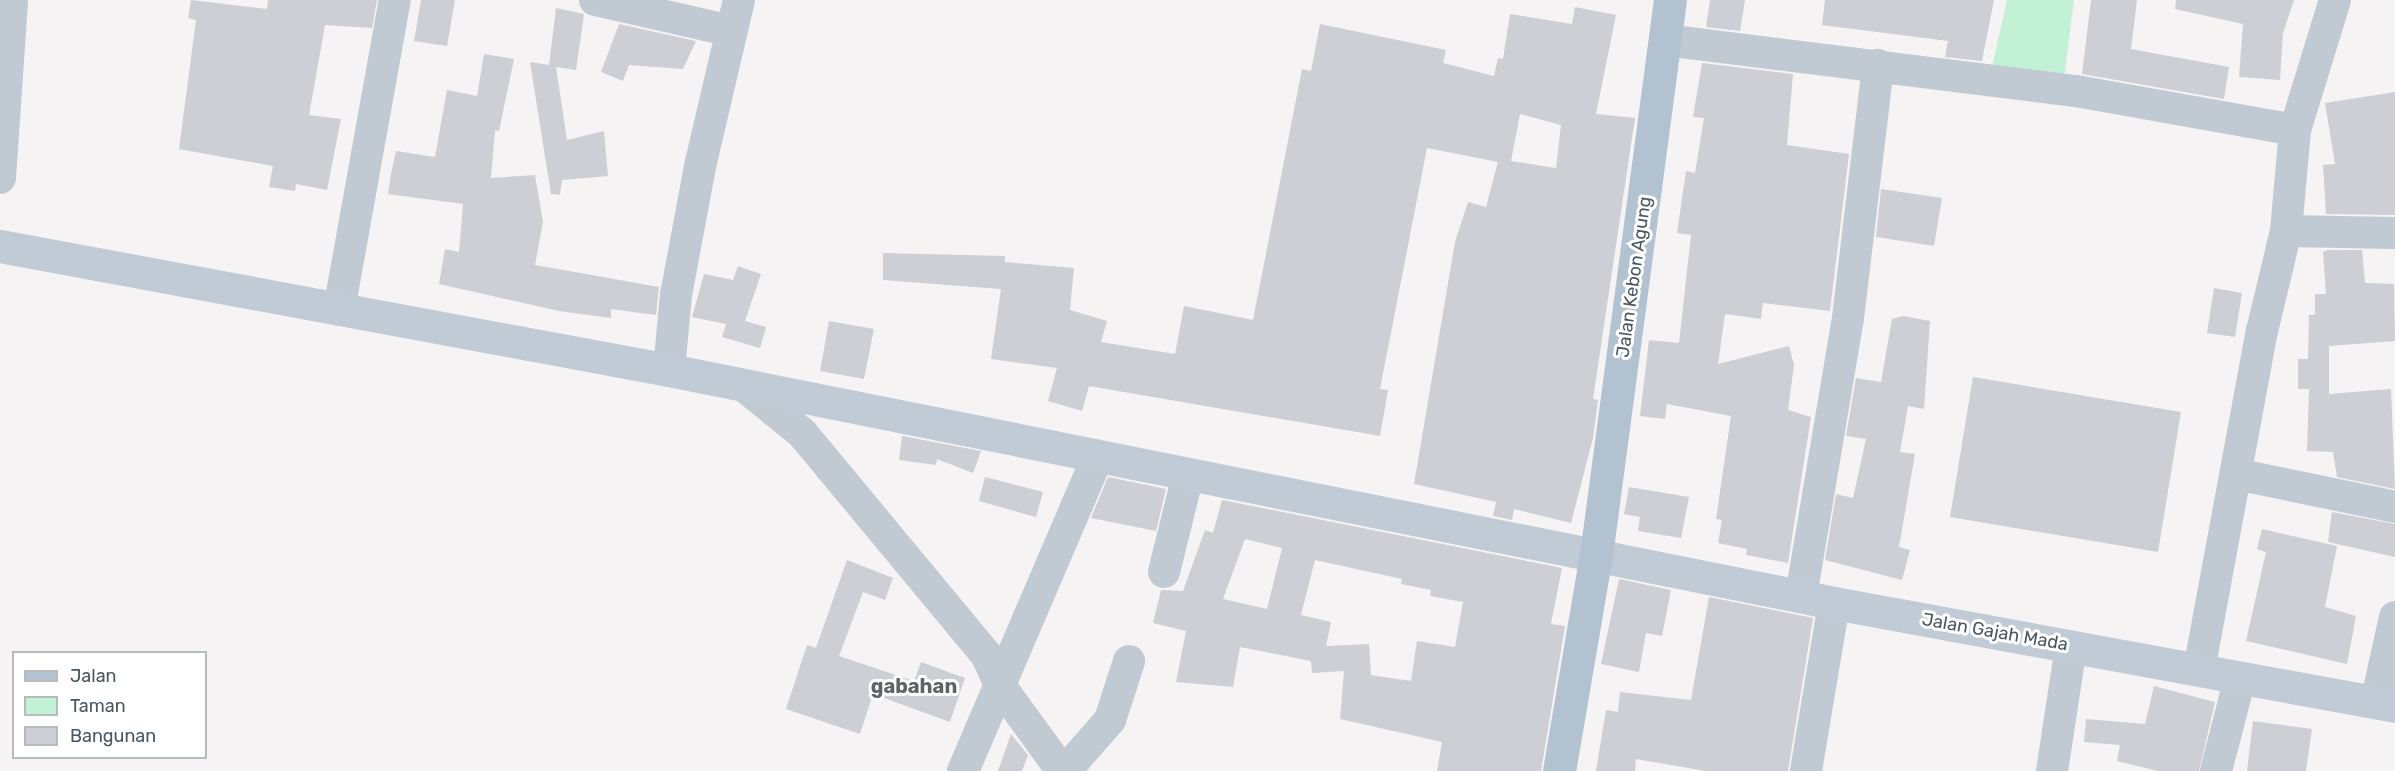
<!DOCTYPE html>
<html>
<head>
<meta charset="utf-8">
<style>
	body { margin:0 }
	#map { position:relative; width:2395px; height:771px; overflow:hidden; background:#f5f3f3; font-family:Rubik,sans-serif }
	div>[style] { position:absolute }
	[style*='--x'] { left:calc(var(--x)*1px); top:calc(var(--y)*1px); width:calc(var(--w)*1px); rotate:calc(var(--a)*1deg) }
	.green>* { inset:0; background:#c3f1d5 }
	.building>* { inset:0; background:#cdcfd5 }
	.street>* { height:32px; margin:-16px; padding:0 16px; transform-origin:16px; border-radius:16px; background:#c1cad2 }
	.secondary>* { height:33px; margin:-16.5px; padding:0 16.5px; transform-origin:16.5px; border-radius:16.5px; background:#c1cbd6 }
	.primary>* { height:33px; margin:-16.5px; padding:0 16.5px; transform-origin:16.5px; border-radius:16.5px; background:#b3c2d1 }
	span { translate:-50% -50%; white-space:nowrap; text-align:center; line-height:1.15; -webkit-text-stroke:6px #fff; paint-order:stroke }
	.street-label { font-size:18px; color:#4a5661 }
	.neighbourhood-label { font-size:20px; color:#5f6368; font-weight:700 }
	.legend { position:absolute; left:12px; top:651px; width:195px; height:108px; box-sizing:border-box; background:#fff; border:2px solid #b7bbc0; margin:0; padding:8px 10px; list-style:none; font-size:18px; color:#4a5661 }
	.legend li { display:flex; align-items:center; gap:12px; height:30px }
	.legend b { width:30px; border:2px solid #b7bbc0 }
</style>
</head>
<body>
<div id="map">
	<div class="green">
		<i style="clip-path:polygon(2007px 0,2074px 0,2064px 78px,1992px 67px)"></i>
	</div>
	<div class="building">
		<i style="clip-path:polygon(191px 0,267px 9px,268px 0,377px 0,372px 28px,325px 25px,309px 115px,341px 119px,327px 190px,296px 184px,295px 191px,269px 187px,273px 166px,179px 149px,196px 20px,188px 18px)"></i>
		<i style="clip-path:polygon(421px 0,455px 0,447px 46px,414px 41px)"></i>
		<i style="clip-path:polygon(1710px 0,1745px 0,1740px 31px,1706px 27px)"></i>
		<i style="clip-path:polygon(1825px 0,1994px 0,1982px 61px,1945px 57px,1948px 41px,1822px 25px)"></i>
		<i style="clip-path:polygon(2091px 0,2137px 0,2131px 49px,2229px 67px,2224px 99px,2082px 74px)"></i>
		<i style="clip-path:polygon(2176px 0,2294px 0,2283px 33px,2280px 80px,2239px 77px,2243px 24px,2175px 9px)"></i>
		<i style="clip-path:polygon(evenodd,1575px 7px,1616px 15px,1596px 114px,1635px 118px,1593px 399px,1598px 400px,1593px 438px,1571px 523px,1514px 509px,1512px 520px,1493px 516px,1496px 502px,1414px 484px,1455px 242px,1468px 202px,1486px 207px,1498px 162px,1427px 148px,1380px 389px,1388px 390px,1380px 436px,1089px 386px,1082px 411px,1048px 401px,1057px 368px,991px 359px,1001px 289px,883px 280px,883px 253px,1005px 256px,1005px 262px,1074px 268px,1070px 310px,1107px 321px,1101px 342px,1175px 354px,1184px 306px,1253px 320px,1302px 69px,1311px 71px,1320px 24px,1446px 50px,1443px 63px,1494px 76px,1498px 58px,1503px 59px,1510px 14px,1572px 24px,1575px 7px,1520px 114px,1561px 125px,1556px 168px,1511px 161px,1520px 114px)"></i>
		<i style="clip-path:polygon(556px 8px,584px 14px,576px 70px,556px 67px,567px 140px,604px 131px,608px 176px,562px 180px,560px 195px,551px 194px,530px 62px,549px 65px)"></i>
		<i style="clip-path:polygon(619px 24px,696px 41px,683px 69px,629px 65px,623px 81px,601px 72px)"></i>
		<i style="clip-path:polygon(484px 54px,514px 59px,499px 131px,495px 130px,491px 178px,535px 175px,543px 222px,535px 265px,659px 287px,656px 315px,611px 309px,611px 318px,559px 311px,439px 284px,445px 249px,459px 252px,463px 204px,388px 194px,391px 174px,396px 151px,435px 157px,447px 90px,477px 96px)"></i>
		<i style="clip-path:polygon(1702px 63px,1793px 74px,1787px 145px,1849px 154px,1830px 311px,1763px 303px,1761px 319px,1725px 314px,1718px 364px,1789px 346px,1794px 365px,1788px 410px,1811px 417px,1788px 563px,1746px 555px,1747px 549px,1718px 543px,1722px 520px,1716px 519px,1731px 416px,1667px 404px,1665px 419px,1640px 416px,1649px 340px,1679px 343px,1691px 235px,1677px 233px,1686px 171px,1695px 173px,1704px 118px,1693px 117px)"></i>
		<i style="clip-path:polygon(2395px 92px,2395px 215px,2326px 214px,2323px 165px,2335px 164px,2325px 103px)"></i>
		<i style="clip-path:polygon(1881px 189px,1942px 198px,1934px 246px,1876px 237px)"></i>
		<i style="clip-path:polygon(2328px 250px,2362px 250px,2365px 283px,2394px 284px,2395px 341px,2329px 346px,2329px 394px,2391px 389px,2395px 489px,2337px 477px,2333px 452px,2307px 451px,2309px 389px,2298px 389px,2298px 359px,2308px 359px,2309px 315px,2315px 315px,2315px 294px,2326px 294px,2323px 252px)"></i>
		<i style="clip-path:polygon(738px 266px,761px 274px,745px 321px,766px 327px,760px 348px,722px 337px,726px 324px,692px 317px,704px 274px,733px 280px)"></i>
		<i style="clip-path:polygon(2214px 288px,2242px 293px,2235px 337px,2207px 333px)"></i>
		<i style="clip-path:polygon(1903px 316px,1930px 321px,1924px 409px,1908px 406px,1900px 452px,1915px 454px,1899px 547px,1910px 550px,1902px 580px,1825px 560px,1836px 494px,1853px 498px,1866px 439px,1846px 436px,1856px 378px,1881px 382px,1892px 319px)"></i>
		<i style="clip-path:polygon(829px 321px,874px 329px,864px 379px,820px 371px)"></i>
		<i style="clip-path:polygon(1973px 377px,2181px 412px,2158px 552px,1950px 517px)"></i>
		<i style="clip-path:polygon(902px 436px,981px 451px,973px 473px,937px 459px,936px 465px,899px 460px)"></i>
		<i style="clip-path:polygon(985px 477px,1043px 492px,1036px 517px,979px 501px)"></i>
		<i style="clip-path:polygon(1108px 477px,1166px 489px,1156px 531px,1091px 518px)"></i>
		<i style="clip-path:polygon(1629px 487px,1689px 497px,1681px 538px,1638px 531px,1640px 517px,1624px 514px)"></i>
		<i style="clip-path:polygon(evenodd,1222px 500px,1562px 568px,1551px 624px,1565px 626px,1541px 771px,1437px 771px,1442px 742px,1340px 719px,1344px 671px,1312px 673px,1311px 661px,1240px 647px,1233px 687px,1176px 682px,1186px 631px,1153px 623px,1161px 590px,1183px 591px,1205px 530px,1213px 533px,1222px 500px,1245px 539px,1282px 548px,1267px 609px,1223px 599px,1245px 539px,1222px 500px,1315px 560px,1402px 579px,1401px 584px,1431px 590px,1430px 596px,1463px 602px,1455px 647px,1417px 641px,1411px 681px,1371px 675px,1369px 644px,1326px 646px,1331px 622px,1301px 615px,1315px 560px)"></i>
		<i style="clip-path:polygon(2332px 512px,2395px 524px,2395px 557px,2328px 542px)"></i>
		<i style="clip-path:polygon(2262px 529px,2337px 546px,2325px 607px,2356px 616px,2347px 664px,2246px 641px,2266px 552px,2257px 549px)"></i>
		<i style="clip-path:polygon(847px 560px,893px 578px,885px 600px,863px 592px,839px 656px,914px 681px,921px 662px,965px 678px,950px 722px,873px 694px,860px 734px,786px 709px,807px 645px,816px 648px)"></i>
		<i style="clip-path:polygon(1619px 579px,1671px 590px,1662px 636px,1646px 633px,1639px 672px,1601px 664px)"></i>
		<i style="clip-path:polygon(1709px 597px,1813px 618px,1788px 771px,1706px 771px,1636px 759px,1635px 771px,1596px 771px,1606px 710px,1618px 712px,1620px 692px,1691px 700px)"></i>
		<i style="clip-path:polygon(2154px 686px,2215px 702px,2199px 771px,2158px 771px,2117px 761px,2120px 745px,2084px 742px,2086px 719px,2145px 724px)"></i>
		<i style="clip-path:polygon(2253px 721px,2312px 729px,2306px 771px,2247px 771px)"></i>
		<i style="clip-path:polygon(1011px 734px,1028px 755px,1022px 771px,998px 771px)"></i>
	</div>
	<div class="street">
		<i style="--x:595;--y:0;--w:140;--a:12.8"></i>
		<i style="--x:2335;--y:0;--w:136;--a:107.1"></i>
		<i style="--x:2295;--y:130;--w:101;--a:95.1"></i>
		<i style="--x:2286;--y:231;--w:109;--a:1.1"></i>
		<i style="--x:1665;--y:40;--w:414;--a:7.1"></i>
		<i style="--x:2076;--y:91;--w:222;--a:10.1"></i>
		<i style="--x:0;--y:178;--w:178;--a:-86.1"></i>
		<i style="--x:339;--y:310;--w:315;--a:-79.8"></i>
		<i style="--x:669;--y:370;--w:75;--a:-84.7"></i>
		<i style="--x:676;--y:295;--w:135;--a:-79.4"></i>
		<i style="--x:701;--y:162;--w:166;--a:-76.8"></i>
		<i style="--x:749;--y:390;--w:68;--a:39.1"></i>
		<i style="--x:802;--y:433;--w:290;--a:50.3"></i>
		<i style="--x:987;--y:656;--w:34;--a:66"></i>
		<i style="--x:1001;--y:687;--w:104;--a:54"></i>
		<i style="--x:2236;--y:474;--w:162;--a:11.7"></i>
		<i style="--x:1164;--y:572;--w:100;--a:-76.1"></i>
		<i style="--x:1801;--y:596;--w:282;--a:-80.4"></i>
		<i style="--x:1848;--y:318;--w:255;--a:-83.2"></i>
		<i style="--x:2199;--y:670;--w:345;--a:-79.5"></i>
		<i style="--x:2262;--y:331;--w:103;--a:-76.5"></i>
		<i style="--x:2376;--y:703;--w:88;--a:-77.5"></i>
		<i style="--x:963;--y:771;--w:340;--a:-66.8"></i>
		<i style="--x:1065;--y:771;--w:68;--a:-48.6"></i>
		<i style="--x:1110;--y:720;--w:62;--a:-72.1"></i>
		<i style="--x:1806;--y:771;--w:170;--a:-80.5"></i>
		<i style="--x:2052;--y:771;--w:125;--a:-81.3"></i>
		<i style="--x:2216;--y:771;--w:96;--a:-75.5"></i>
	</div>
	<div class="secondary">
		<i style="--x:0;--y:246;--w:680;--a:10.5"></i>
		<i style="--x:669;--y:370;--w:1188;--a:11.31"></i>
		<i style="--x:1834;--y:603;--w:570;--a:10.4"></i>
	</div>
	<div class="primary">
		<i style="--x:1559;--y:771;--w:219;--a:-80.3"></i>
		<i style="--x:1596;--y:555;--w:560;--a:-82.41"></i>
	</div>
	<div class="street-label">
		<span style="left:1634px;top:277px;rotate:-82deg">Jalan Kebon Agung</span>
		<span style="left:1995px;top:632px;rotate:10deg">Jalan Gajah Mada</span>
	</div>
	<div class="neighbourhood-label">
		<span style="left:914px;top:686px">gabahan</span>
	</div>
	<ul class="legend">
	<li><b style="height:8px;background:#b3c2d1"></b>Jalan</li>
	<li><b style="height:16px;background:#c3f1d5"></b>Taman</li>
	<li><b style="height:16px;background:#cdcfd5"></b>Bangunan</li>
	</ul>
</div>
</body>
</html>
